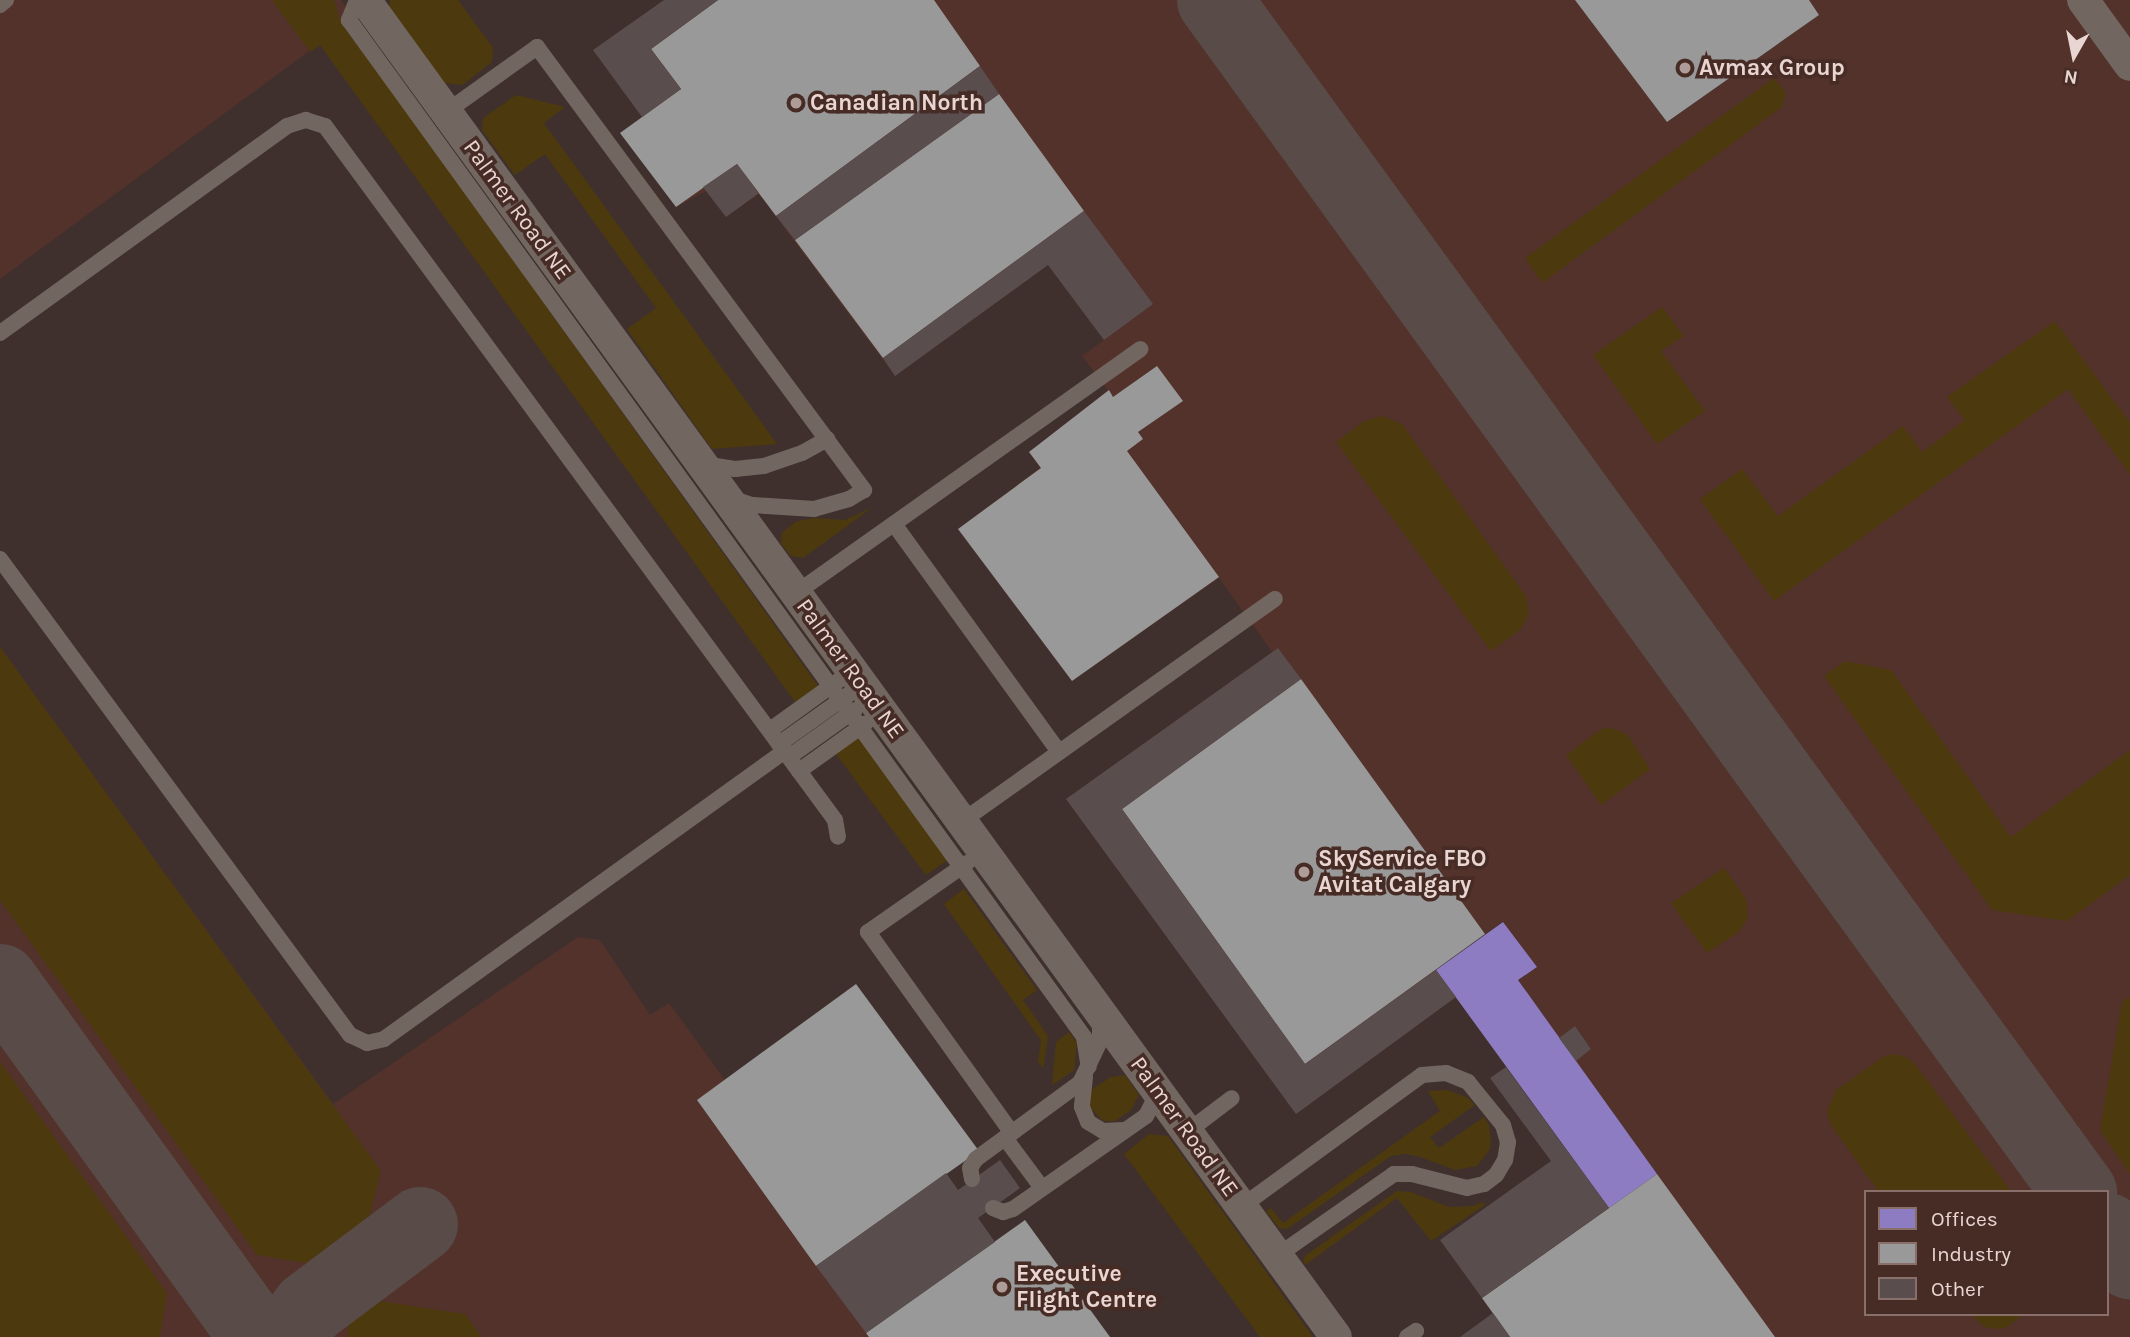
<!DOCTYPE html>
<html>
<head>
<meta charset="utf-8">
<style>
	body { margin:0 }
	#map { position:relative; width:2130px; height:1337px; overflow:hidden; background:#3f302d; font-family:Karla,sans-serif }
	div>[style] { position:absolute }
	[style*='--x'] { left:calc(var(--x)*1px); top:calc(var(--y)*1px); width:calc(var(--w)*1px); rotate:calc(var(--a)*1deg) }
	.built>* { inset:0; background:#53322b }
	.green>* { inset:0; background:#4c3a0e }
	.offices>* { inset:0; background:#8e7cc3 }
	.industry>* { inset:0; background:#999 }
	.taxiway>* { height:75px; margin:-37.5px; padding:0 37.5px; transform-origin:37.5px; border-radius:37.5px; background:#584b48 }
	.building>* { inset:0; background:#5a4d4d }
	.service>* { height:16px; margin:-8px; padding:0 8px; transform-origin:8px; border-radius:8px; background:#726760 }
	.minor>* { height:32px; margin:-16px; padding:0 16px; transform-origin:16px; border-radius:16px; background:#726760 }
	.dots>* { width:19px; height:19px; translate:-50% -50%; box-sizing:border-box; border:4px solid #472b25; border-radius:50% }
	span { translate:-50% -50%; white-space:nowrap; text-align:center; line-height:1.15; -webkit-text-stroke:7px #472b25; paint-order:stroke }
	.poi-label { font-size:23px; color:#e9d6d2; font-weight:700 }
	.left { translate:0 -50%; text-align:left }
	.street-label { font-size:23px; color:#e9d6d2 }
	.legend { position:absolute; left:1864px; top:1190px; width:245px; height:126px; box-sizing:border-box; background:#472b25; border:2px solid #886f6a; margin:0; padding:9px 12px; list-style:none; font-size:21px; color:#e9d6d2 }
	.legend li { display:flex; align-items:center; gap:14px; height:35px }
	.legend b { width:35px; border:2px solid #886f6a }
	.north { position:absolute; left:2039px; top:21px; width:70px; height:70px; -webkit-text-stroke:5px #472b25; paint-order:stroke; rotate:189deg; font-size:19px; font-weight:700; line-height:28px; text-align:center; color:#e9d6d2 }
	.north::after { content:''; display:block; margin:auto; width:24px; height:32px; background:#e9d6d2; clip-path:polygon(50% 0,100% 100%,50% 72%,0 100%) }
</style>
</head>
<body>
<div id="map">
	<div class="built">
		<i style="clip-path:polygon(0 0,341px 0,354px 18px,0 279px)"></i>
		<i style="clip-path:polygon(evenodd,664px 0,1575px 0,1668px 122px,1819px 15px,1809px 0,2130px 0,2130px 1337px,1510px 1337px,1482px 1298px,1657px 1174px,1576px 1061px,1591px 1049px,1575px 1026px,1559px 1038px,1518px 980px,1537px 967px,1502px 922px,1436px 969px,1456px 997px,1296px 1114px,1066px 799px,1272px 652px,1219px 578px,1072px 681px,958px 529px,1040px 468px,1029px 452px,1108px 390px,1082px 356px,1104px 340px,1048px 265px,895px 376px,759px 194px,726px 217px,706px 191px,676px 207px,620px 133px,642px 117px,593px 50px,664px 0,1866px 1192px,2107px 1192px,2107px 1314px,1866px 1314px,1866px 1192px)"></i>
		<i style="clip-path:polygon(0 647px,333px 1104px,578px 937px,600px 940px,650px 1015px,669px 1003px,725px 1080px,698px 1100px,869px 1337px,32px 1337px,0 1293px)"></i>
	</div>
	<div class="green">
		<i style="clip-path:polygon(272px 0,334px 0,339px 17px,818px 686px,795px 702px,320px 45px,310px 52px)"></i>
		<i style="clip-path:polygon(390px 0,458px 0,493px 48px,492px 62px,462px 85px,445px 83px,389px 7px)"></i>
		<i style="clip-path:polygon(1774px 78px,1786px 93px,1782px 107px,1542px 283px,1525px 258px)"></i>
		<i style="clip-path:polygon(516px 95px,565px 107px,544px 123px,777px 444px,712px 449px,627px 329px,656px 308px,545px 154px,515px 175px,482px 130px,483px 118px)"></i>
		<i style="clip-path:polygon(1662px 307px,1684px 336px,1661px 351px,1705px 411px,1657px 444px,1593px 355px)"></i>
		<i style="clip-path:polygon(2055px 321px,2130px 423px,2130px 475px,2068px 389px,1774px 601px,1700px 499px,1742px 469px,1778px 516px,1903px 426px,1922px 452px,1965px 420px,1947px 397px)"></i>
		<i style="clip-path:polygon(1382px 416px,1402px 424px,1526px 596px,1529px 612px,1526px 620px,1521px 629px,1491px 651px,1336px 442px,1364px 421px)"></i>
		<i style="clip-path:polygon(873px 507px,803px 558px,791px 556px,781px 544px,782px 533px,795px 522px,812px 518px,845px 520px)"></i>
		<i style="clip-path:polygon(0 647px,381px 1171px,367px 1225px,311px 1264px,257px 1255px,0 900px)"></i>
		<i style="clip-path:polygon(1845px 661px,1891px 670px,2011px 837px,2130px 750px,2130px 875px,2067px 921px,1992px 910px,1824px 676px)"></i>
		<i style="clip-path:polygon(1611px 728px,1627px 734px,1650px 769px,1601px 805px,1566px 755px,1601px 729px)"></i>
		<i style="clip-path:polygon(858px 737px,949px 859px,926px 875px,836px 754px)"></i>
		<i style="clip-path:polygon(1724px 868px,1746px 899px,1748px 917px,1739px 932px,1707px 953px,1671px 903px)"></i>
		<i style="clip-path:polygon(964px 889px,1037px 990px,1023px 1000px,1048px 1036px,1043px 1069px,1038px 1061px,1041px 1040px,944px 904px)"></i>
		<i style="clip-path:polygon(2130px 996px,2130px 1174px,2100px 1130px,2122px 1002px)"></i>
		<i style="clip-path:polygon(1069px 1032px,1077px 1043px,1074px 1070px,1052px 1085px,1056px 1042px)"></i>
		<i style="clip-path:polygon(1892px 1054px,1904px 1056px,1914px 1063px,2012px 1192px,1879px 1192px,1830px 1124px,1827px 1111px,1836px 1090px,1883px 1057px)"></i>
		<i style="clip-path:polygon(0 1062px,167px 1293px,160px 1337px,0 1337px)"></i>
		<i style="clip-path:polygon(1125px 1075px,1139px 1095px,1131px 1110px,1115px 1121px,1103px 1121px,1090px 1107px,1091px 1090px,1111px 1077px)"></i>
		<i style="clip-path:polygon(1447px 1090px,1468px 1098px,1475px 1105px,1430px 1137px,1439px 1148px,1484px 1117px,1489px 1125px,1491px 1140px,1490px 1149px,1477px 1166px,1455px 1170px,1420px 1157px,1406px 1154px,1391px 1156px,1287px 1229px,1279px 1228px,1266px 1211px,1271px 1208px,1283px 1223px,1440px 1111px,1428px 1091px)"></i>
		<i style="clip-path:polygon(1149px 1134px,1168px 1136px,1313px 1337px,1260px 1337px,1124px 1154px)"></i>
		<i style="clip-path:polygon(1397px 1191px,1411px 1192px,1449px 1207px,1473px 1206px,1483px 1202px,1485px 1205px,1431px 1241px,1397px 1198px,1305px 1265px,1303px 1261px,1306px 1255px)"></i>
		<i style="clip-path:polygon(373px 1300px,465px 1314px,482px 1337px,347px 1337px,350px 1318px)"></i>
		<i style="clip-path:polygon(1970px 1314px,2024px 1314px,2006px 1328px,1995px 1329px,1984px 1327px)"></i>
	</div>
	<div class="offices">
		<i style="clip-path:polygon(1503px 922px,1537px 967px,1518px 980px,1657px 1174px,1609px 1208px,1436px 970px)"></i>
	</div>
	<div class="industry">
		<i style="clip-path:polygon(718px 0,934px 0,980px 66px,776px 216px,737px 164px,676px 207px,620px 133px,681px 89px,651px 49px)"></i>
		<i style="clip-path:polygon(1575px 0,1809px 0,1819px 15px,1667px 122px)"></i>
		<i style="clip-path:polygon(999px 94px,1084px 211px,883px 358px,795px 240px)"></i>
		<i style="clip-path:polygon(1157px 366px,1183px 401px,1138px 432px,1143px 439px,1127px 451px,1219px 577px,1072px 681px,958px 529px,1041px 468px,1029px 452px,1109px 390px,1113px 397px)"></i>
		<i style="clip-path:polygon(1301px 679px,1485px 934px,1305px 1064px,1122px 809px)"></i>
		<i style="clip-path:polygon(856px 984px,979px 1151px,816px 1266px,697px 1100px)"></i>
		<i style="clip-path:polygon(1657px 1174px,1775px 1337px,1510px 1337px,1482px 1298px)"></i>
		<i style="clip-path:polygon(1025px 1220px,1110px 1337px,869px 1337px,866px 1333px)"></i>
	</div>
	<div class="taxiway">
		<i style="--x:1214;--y:0;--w:1473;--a:54.03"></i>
		<i style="--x:0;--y:981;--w:439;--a:54.2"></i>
		<i style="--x:2107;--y:1230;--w:39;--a:54"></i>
		<i style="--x:287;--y:1337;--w:36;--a:-54"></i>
		<i style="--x:308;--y:1308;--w:140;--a:-36.9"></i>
	</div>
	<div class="building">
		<i style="clip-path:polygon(664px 0,718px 0,651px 49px,681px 89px,642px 117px,593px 50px)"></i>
		<i style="clip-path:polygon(980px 66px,999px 94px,795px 240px,776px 216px)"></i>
		<i style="clip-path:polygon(737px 164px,759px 193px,726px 217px,703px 187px)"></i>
		<i style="clip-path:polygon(1084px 211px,1153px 304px,1104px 340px,1048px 265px,895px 376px,883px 358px)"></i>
		<i style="clip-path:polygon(1278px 648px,1301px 679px,1122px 809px,1305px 1064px,1436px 970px,1456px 997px,1296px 1114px,1066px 799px)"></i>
		<i style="clip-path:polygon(1575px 1026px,1591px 1049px,1576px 1061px,1559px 1038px)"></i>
		<i style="clip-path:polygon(1506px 1067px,1609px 1208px,1482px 1298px,1440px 1240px,1551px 1161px,1490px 1078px)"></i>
		<i style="clip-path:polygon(1000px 1160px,1020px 1188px,978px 1218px,995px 1242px,866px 1333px,816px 1266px,946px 1173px,958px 1190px)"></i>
		<i style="clip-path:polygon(1493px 1313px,1510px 1337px,1460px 1337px)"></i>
	</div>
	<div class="service">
		<i style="--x:357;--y:0;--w:22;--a:112"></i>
		<i style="--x:349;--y:20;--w:1255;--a:54.14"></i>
		<i style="--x:1084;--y:1037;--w:30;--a:81"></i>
		<i style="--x:0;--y:5;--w:8;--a:-40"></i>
		<i style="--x:446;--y:112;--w:112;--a:-35.5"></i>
		<i style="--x:537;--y:47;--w:551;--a:53.57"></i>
		<i style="--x:864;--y:490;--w:17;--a:149"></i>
		<i style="--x:849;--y:499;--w:36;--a:164"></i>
		<i style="--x:814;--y:509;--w:62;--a:-176.3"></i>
		<i style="--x:752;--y:505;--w:20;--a:-162"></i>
		<i style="--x:0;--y:333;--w:354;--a:-35.8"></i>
		<i style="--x:287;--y:126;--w:20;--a:-18"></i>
		<i style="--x:306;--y:120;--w:20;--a:18"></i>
		<i style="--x:325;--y:126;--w:861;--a:53.69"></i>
		<i style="--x:835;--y:820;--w:17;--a:80"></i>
		<i style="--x:703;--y:464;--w:32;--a:9"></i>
		<i style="--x:735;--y:469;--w:29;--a:-6"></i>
		<i style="--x:764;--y:466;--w:40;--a:-18.9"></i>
		<i style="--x:802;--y:453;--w:29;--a:-29"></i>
		<i style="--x:894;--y:524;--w:281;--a:54.1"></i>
		<i style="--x:0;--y:559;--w:591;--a:53.67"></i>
		<i style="--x:350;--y:1035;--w:19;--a:25"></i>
		<i style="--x:367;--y:1043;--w:17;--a:-13"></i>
		<i style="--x:384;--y:1039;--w:494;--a:-35.7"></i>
		<i style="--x:796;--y:593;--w:422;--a:-35.3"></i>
		<i style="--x:770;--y:730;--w:84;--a:-35.8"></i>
		<i style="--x:779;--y:744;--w:85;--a:-35.4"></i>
		<i style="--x:789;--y:757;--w:81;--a:-35.5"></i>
		<i style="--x:799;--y:771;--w:82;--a:-35.6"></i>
		<i style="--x:961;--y:822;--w:385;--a:-35.4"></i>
		<i style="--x:967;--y:863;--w:121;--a:145.1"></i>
		<i style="--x:868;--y:932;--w:247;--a:54.4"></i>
		<i style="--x:1085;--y:1077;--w:30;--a:96"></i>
		<i style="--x:1082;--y:1107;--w:16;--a:68"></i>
		<i style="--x:1088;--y:1122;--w:17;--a:31"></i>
		<i style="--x:1103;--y:1131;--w:21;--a:-3"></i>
		<i style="--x:1187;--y:1132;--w:56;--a:-37.1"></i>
		<i style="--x:1005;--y:1138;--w:62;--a:53.5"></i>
		<i style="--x:972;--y:1179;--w:11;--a:-100"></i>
		<i style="--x:970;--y:1168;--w:11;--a:-56"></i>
		<i style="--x:976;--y:1159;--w:129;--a:-36.2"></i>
		<i style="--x:1080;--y:1083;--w:47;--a:-64.5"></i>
		<i style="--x:1100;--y:1041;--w:22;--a:-90"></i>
		<i style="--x:1241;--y:1207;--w:224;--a:-36.1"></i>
		<i style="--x:1422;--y:1075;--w:24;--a:-5"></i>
		<i style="--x:1446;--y:1073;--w:24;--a:22"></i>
		<i style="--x:1468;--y:1082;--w:55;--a:50.9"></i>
		<i style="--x:1503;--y:1125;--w:18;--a:74"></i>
		<i style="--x:1508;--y:1142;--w:18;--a:99"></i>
		<i style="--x:1505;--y:1160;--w:17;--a:121"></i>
		<i style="--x:1496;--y:1175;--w:15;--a:143"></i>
		<i style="--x:1484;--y:1184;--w:17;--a:167"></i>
		<i style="--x:1467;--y:1188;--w:57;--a:-165.7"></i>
		<i style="--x:1412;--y:1174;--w:18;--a:180"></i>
		<i style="--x:1394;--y:1174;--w:143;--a:145"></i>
		<i style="--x:993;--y:1208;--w:11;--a:22"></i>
		<i style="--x:1003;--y:1212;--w:10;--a:-17"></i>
		<i style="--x:1013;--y:1209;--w:162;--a:-35"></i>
		<i style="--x:1146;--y:1116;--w:18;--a:-63"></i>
		<i style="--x:1154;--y:1100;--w:9;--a:-90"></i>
		<i style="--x:1407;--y:1337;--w:11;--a:-34"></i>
	</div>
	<div class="minor">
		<i style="--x:365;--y:0;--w:1652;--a:54.01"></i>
		<i style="--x:2083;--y:0;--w:80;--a:54.1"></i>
	</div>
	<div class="dots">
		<i style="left:1685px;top:68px;background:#ae9c98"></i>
		<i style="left:796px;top:103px;background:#ae9c98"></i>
		<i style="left:1304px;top:872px;background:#ae9c98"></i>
		<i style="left:1002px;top:1287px;background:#ae9c98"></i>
	</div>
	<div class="poi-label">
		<span class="left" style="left:1699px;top:68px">Avmax Group</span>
		<span class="left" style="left:810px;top:103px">Canadian North</span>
		<span class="left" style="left:1318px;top:872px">SkyService FBO<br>Avitat Calgary</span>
		<span class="left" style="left:1016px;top:1287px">Executive<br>Flight Centre</span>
	</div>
	<div class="street-label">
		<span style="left:517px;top:210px;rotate:54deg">Palmer Road NE</span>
		<span style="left:850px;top:669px;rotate:54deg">Palmer Road NE</span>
		<span style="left:1184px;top:1127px;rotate:54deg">Palmer Road NE</span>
	</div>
	<ul class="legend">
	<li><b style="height:19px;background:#8e7cc3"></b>Offices</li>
	<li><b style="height:19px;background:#999"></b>Industry</li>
	<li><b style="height:19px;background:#5a4d4d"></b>Other</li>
	</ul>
	<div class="north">N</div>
</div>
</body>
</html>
